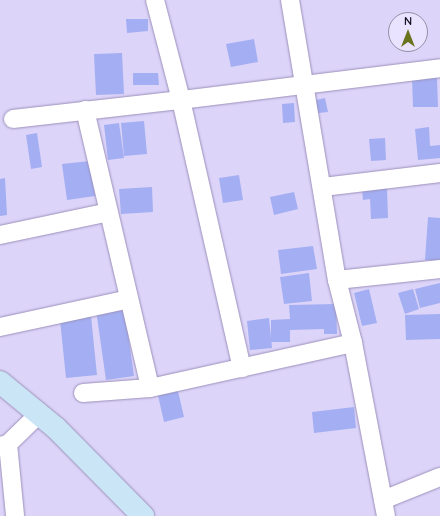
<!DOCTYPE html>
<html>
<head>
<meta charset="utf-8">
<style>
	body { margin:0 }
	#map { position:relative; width:440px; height:516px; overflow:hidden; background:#ddd4f9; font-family:Quicksand,sans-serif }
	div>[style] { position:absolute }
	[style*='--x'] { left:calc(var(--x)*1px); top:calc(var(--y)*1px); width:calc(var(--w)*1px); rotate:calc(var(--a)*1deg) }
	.building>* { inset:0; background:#a3aff2 }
	.roads { filter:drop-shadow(0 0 1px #9b90bb) drop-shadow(0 0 1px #9b90bb) }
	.street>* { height:18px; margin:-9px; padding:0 9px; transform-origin:9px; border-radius:9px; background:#fff }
	.secondary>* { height:22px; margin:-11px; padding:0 11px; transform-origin:11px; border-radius:11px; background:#cae6f6 }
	span { translate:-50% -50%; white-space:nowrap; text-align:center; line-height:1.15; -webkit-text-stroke:3.5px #e9e3ff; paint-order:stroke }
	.north { position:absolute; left:388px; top:12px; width:40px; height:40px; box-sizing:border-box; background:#e9e3ff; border:1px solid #948fa6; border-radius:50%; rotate:0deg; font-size:11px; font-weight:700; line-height:16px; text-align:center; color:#151020 }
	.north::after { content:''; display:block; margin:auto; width:14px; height:18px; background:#69731e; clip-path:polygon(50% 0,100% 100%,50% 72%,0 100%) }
</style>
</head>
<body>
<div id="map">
	<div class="building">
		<i style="clip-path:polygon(126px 19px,148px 19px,148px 31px,127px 33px)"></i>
		<i style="clip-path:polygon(254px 39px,258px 62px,231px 67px,226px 44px)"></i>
		<i style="clip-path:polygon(122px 53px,124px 94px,96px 95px,94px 54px)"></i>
		<i style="clip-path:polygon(133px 73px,158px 73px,159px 85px,133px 85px)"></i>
		<i style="clip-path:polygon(412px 78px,437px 78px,438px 107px,413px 107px)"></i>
		<i style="clip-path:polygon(325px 98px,328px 112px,318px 113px,316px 100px)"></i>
		<i style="clip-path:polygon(294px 103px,295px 122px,283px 123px,282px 104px)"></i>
		<i style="clip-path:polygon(144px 121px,147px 154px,124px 156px,121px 123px)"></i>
		<i style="clip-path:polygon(119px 123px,124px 158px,108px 160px,104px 125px)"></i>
		<i style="clip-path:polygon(429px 127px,430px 146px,440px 145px,440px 158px,418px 160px,415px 129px)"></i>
		<i style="clip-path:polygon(37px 133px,42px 167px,31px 169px,26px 135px)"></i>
		<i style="clip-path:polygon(385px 138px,386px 160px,371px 161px,369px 139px)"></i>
		<i style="clip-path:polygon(90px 161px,95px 196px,67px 200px,62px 164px)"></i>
		<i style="clip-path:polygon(239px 175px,243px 200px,223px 203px,219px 178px)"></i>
		<i style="clip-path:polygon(5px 178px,7px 215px,0 216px,0 179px)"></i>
		<i style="clip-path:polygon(152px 187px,153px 212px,121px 214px,119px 189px)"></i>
		<i style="clip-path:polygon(387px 188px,388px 218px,371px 219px,370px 199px,363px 200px,362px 189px)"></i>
		<i style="clip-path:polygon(294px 192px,298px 209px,274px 215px,270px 197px)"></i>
		<i style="clip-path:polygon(428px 217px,440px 218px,440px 261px,425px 260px)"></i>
		<i style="clip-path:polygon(313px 246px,317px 269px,281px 274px,278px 250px)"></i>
		<i style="clip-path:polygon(309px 273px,312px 301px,284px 304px,280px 277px)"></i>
		<i style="clip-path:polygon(440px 283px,440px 303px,420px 308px,415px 289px)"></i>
		<i style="clip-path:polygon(369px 289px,377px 323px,362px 326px,354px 293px)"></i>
		<i style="clip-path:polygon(413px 289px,419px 309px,405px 314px,398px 293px)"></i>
		<i style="clip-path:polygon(336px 304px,337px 334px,324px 334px,324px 329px,290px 330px,290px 342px,271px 342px,271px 320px,290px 319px,289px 305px)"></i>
		<i style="clip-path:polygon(124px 306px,134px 376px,106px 380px,96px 310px)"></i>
		<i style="clip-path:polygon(440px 314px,440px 339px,406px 340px,405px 315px)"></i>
		<i style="clip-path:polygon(91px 316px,97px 375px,66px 378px,60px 320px)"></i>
		<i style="clip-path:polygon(269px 318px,272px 348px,250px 350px,247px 321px)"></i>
		<i style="clip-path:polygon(177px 387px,184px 417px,164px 422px,157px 391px)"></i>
		<i style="clip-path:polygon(354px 407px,356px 428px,314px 433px,312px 412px)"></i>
	</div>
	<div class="roads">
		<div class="street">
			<i style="--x:155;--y:0;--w:103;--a:75.4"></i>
			<i style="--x:181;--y:100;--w:261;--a:-7"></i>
			<i style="--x:290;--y:0;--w:284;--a:80.5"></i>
			<i style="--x:337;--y:280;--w:65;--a:75.7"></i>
			<i style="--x:353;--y:343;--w:176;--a:79.2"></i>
			<i style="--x:85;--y:110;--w:285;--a:76.8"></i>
			<i style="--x:13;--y:119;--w:169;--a:-6.5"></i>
			<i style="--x:181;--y:100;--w:275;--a:77.2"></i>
			<i style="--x:323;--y:187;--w:118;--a:-6.8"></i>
			<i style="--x:0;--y:235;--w:111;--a:-11.9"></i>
			<i style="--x:337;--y:280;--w:104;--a:-6.1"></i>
			<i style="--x:0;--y:327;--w:132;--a:-12.2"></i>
			<i style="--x:83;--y:393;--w:67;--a:-4.3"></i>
			<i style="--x:150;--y:388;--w:208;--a:-12.5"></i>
			<i style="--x:8;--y:444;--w:43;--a:-44.1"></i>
			<i style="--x:0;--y:446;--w:8;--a:-14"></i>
			<i style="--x:8;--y:444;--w:72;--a:84.4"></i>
			<i style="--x:383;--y:500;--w:61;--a:-22"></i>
		</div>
		<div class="secondary">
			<i style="--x:0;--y:382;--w:72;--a:39.4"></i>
			<i style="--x:56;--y:428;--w:124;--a:45.3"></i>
		</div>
	</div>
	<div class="north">N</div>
</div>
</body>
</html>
